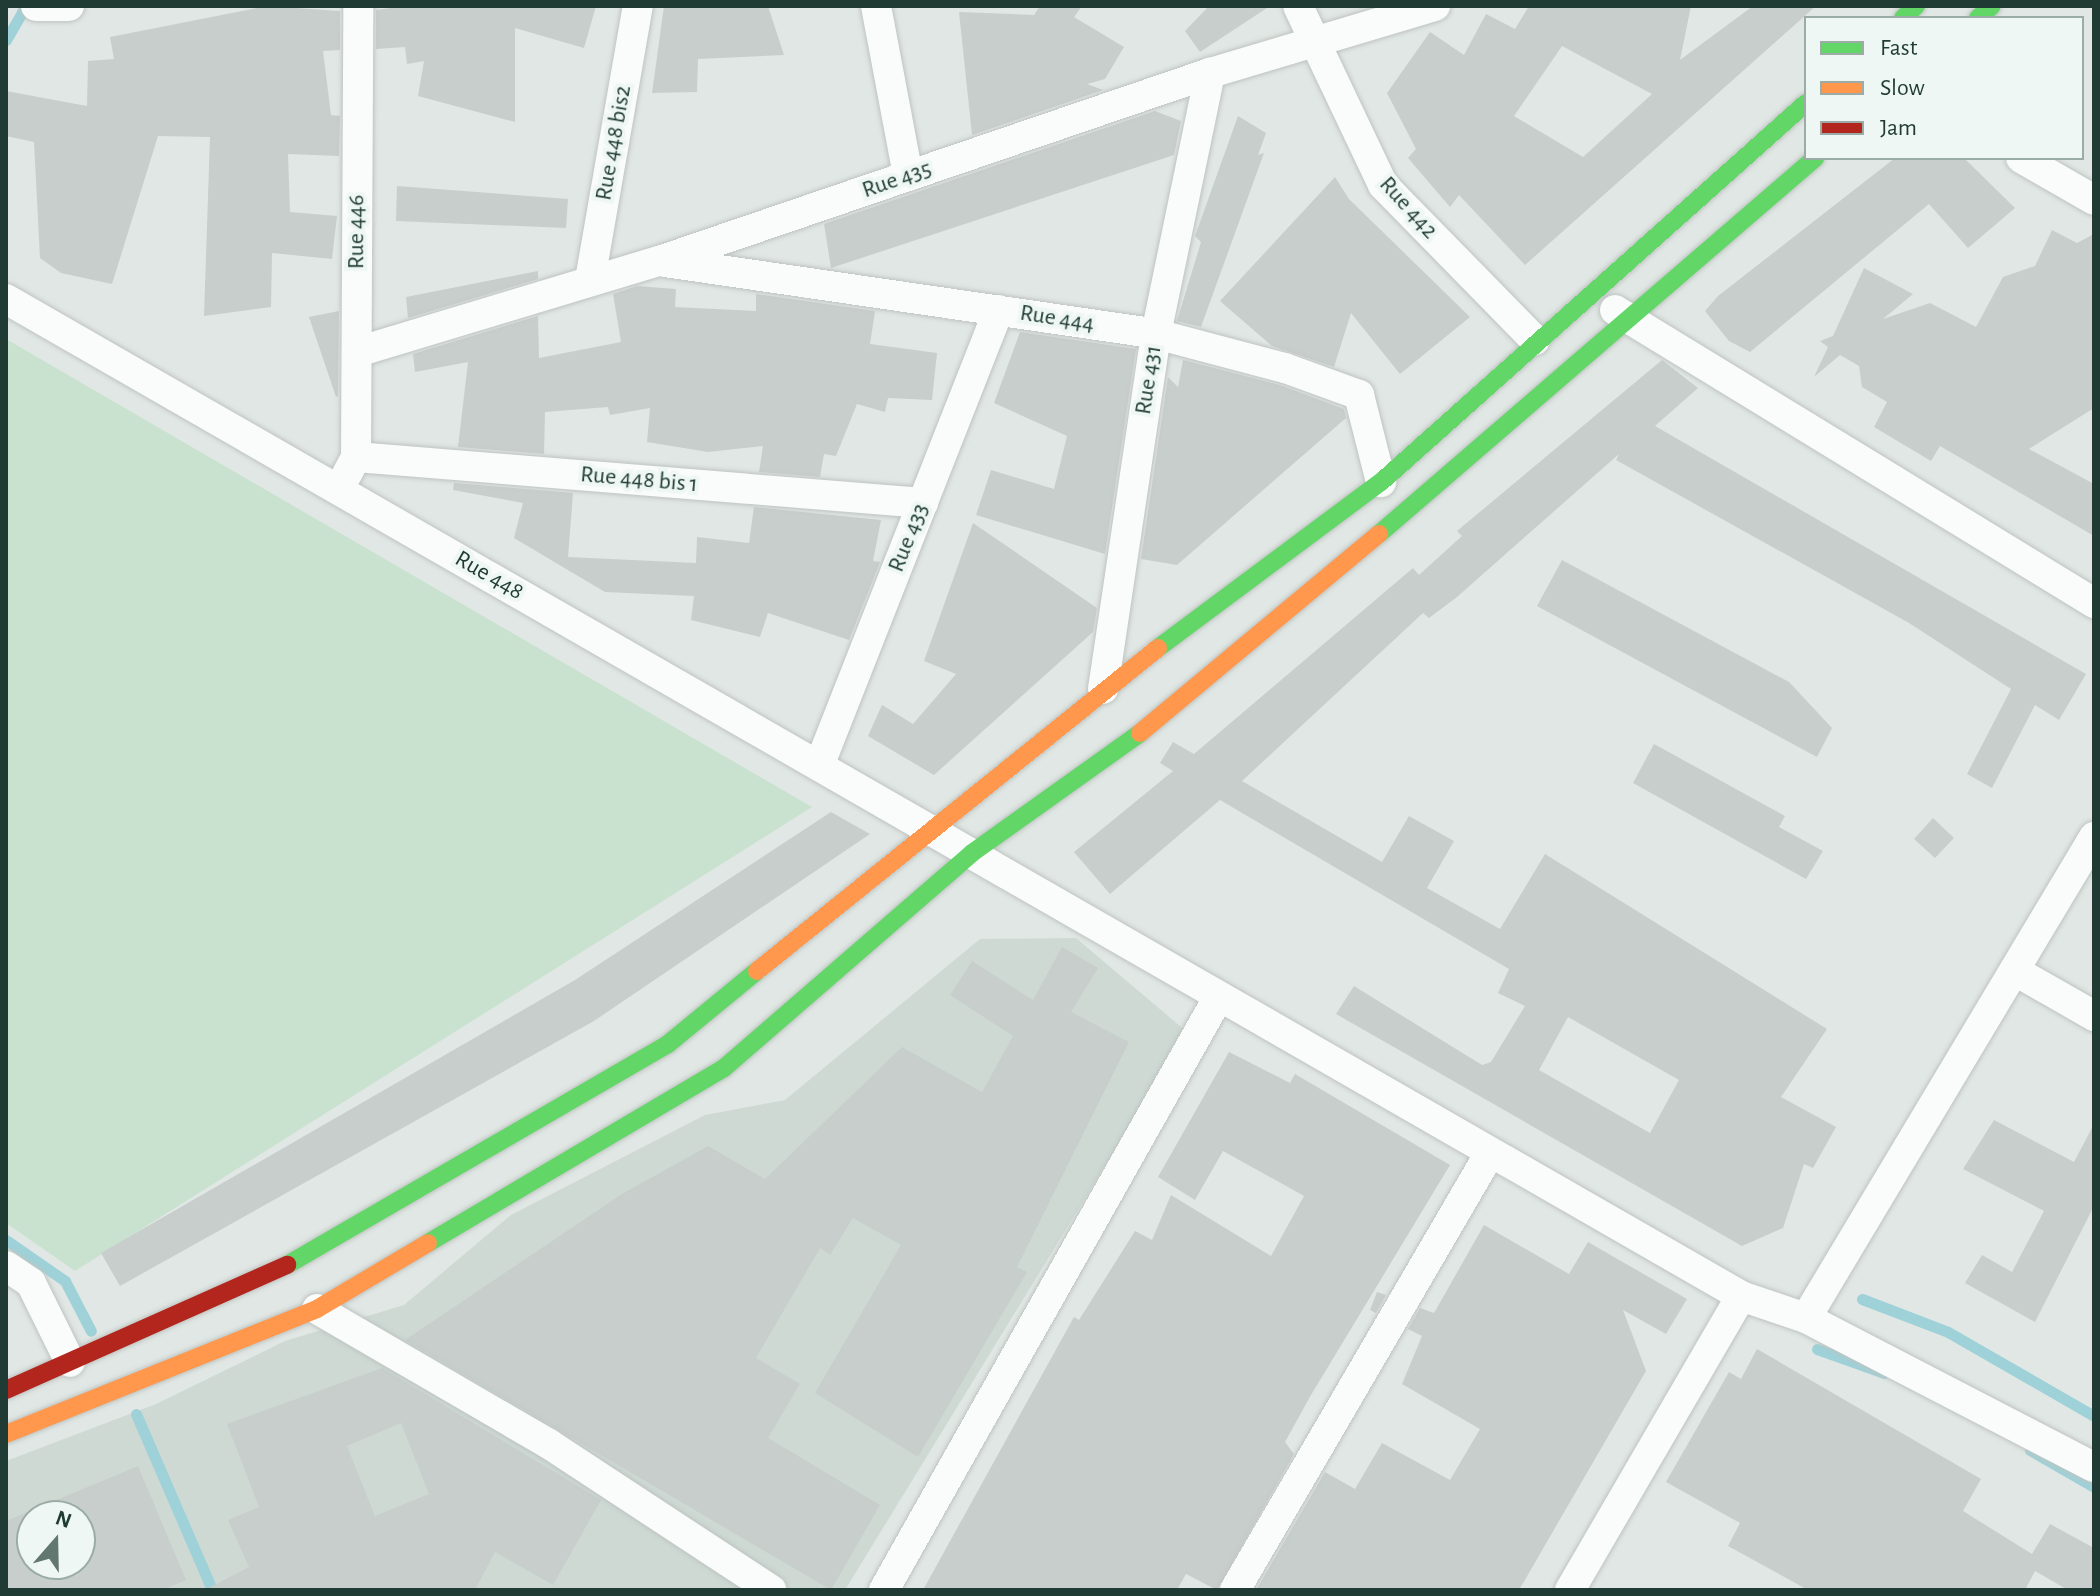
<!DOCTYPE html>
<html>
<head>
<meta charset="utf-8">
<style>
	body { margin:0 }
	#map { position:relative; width:2100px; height:1596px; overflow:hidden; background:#e1e7e4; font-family:"Alegreya Sans",sans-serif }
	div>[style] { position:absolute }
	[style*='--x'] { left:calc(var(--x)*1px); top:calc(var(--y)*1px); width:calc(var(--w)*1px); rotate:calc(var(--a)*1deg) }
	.built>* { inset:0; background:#ced9d4 }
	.green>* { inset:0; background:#c9e2d0 }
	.stream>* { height:11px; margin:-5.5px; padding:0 5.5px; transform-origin:5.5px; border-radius:5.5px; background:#9fd1d8 }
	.building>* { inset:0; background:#c8cecc }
	.roads { filter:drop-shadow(0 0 2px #bec4c1) drop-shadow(0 0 2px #bec4c1) }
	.street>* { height:30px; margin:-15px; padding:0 15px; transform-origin:15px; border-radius:15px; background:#fafbfb }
	.fast>* { height:18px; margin:-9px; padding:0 9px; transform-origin:9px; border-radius:9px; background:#63d668 }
	.slow>* { height:18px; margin:-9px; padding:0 9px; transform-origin:9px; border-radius:9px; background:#ff974d }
	.jam>* { height:18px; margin:-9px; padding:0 9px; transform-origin:9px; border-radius:9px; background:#b3261e }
	span { translate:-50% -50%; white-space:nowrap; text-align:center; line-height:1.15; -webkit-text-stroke:8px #eef7f3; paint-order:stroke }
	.street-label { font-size:24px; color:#1f3b33 }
	.frame { position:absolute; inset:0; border:8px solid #1f3b33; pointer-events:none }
	.legend { position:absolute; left:1804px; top:16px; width:280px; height:144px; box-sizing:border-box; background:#eef7f3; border:2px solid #9baca6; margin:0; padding:10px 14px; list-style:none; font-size:24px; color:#1f3b33 }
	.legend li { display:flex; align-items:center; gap:16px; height:40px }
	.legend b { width:40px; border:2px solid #9baca6 }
	.north { position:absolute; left:16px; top:1500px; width:80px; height:80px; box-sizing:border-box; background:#eef7f3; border:2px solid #9baca6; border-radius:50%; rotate:20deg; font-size:22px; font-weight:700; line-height:32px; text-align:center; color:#1f3b33 }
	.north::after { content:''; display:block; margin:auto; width:28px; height:36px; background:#637771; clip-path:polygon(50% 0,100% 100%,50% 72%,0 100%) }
</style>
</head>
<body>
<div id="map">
	<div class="built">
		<i style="clip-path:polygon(evenodd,1076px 938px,1187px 1032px,845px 1590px,6px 1590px,6px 1461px,156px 1404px,285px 1341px,404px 1305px,511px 1215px,705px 1115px,785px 1100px,980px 939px,1076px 938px,32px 1516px,80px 1516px,80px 1564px,32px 1564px,32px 1516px)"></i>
	</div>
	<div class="green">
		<i style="clip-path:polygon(6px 339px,812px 807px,75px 1271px,6px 1223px)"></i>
	</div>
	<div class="stream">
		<i style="--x:6;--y:40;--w:39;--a:-60"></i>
		<i style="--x:6;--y:1240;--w:72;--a:34.8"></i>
		<i style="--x:65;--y:1281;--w:56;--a:62.5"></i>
		<i style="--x:1862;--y:1299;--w:92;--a:21"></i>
		<i style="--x:1948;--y:1332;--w:168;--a:29.9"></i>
		<i style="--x:1817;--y:1349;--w:71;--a:19.7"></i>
		<i style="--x:136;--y:1414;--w:192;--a:66.6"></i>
		<i style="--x:2030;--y:1450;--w:74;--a:30"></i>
	</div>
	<div class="building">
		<i style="clip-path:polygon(267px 6px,340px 11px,340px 50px,323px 51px,331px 115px,340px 116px,339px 156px,288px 154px,290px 212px,337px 216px,332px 259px,272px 253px,271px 307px,204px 316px,210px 137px,158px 136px,112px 284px,61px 273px,40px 258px,34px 142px,6px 136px,6px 91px,87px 106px,88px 61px,114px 59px,110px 37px)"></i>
		<i style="clip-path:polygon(405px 6px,596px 6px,584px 48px,515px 28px,515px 122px,418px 96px,424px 61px,407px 64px,405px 47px,376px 49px,376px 10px)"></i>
		<i style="clip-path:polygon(664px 6px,768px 6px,784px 55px,698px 59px,697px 92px,652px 93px)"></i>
		<i style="clip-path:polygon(1040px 6px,1082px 6px,1074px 17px,1124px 47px,1105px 79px,1087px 84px,1103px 90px,972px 135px,959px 12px,1034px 15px)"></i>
		<i style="clip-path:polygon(1209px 6px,1270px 6px,1200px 52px,1185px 31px)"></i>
		<i style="clip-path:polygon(evenodd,1529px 6px,1691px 6px,1680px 60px,1753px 6px,1816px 6px,1525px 265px,1459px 195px,1450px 207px,1408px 158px,1416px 149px,1387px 93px,1430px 32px,1464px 55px,1486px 14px,1515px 29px,1529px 6px,1562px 46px,1652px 94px,1583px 157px,1514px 116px,1562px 46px)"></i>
		<i style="clip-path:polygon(1155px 111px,1181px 121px,1174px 155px,831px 268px,824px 224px)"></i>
		<i style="clip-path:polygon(1238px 116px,1266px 133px,1258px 155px,1264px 153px,1201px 327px,1177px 321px,1201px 242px,1195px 236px)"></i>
		<i style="clip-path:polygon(1895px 158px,1964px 158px,2015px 208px,1968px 248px,1929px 204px,1750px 352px,1729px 341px,1705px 311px,1718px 296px)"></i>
		<i style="clip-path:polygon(1335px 177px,1349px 199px,1470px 317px,1400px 374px,1351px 313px,1334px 367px,1272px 346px,1220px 301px)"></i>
		<i style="clip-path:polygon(397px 186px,568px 199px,566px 228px,396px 221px)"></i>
		<i style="clip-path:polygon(2052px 230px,2077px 243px,2094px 234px,2094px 408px,2029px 449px,2094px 484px,2094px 536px,1940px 446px,1931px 461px,1874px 427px,1887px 402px,1862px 387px,1859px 366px,1840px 355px,1814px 377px,1828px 347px,1820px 341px,1833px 336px,1864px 268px,1913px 294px,1883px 319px,1930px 303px,1976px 327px,2003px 277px,2035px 266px)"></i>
		<i style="clip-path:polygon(538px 271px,538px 279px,408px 318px,406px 297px)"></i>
		<i style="clip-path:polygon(637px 286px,676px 289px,675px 307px,756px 311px,756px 294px,875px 311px,870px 344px,937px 353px,932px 400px,888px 398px,885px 412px,857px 404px,836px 456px,824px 454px,820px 477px,759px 472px,763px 446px,708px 452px,647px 442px,650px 408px,610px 415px,608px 407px,545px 412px,544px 454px,458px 447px,468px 362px,415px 372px,413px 354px,538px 316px,539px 358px,621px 342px,613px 294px)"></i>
		<i style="clip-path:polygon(339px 311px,338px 396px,336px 397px,309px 317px)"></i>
		<i style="clip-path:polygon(1020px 332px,1136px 349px,1105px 554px,976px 515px,991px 470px,1054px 489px,1067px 436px,994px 403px)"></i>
		<i style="clip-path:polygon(1183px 360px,1280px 385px,1344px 409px,1346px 418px,1177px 565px,1141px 559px,1168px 377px,1178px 387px)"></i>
		<i style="clip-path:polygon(evenodd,1662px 360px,1698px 388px,1655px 426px,2086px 674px,2059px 720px,2035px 705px,1992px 788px,1967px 774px,2011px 689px,1909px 623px,1616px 460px,1619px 454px,1457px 597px,1429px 618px,1423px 613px,1242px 781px,1382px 862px,1409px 816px,1454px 841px,1427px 888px,1500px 929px,1545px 854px,1827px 1029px,1781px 1097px,1836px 1127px,1813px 1168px,1804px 1164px,1783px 1228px,1742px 1246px,1336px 1014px,1354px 986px,1482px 1065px,1491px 1062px,1525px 1006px,1498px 993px,1509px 969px,1220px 800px,1110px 894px,1074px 852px,1173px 771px,1160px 763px,1173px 742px,1194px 754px,1413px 568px,1419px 575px,1462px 536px,1457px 531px,1662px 360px,1568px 1017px,1679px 1080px,1650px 1133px,1539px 1070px,1568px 1017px)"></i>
		<i style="clip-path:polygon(454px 483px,573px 493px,568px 557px,696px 563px,697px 537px,749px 543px,754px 507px,881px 520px,873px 561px,880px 562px,849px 640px,768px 613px,760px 637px,691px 620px,694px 596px,605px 592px,514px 538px,523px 503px,453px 490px)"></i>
		<i style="clip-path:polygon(973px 523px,1097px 608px,1093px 632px,934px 775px,868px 736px,882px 705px,913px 724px,956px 674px,924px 661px)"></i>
		<i style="clip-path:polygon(1562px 560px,1789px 682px,1832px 728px,1817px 757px,1537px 606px)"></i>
		<i style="clip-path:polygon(1654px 744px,1785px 816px,1779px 827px,1823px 851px,1806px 879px,1633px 783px)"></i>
		<i style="clip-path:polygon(831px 812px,870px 834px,594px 1021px,120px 1286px,101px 1253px,575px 980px)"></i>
		<i style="clip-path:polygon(1933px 818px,1954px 838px,1935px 858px,1914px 839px)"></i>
		<i style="clip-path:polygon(1062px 947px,1098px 968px,1071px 1012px,1129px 1042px,1017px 1267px,1027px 1272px,918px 1457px,815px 1393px,901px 1245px,853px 1218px,830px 1255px,820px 1248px,756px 1358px,800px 1384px,768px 1438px,880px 1505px,831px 1590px,405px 1340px,622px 1194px,708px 1146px,765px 1179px,902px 1047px,982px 1092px,1013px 1036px,950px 995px,972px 961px,1033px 1000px)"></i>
		<i style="clip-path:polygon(1229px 1052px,1290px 1083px,1295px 1074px,1450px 1165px,1311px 1395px,1285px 1442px,1294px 1454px,1217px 1590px,1186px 1574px,1177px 1590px,923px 1590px,1074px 1317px,1079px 1320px,1135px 1231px,1152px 1240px,1171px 1195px,1271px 1256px,1304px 1196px,1223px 1151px,1195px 1200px,1158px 1177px)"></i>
		<i style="clip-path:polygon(1994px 1120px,2074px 1162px,2094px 1124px,2094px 1206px,2035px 1322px,1965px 1283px,1982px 1255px,2012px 1272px,2044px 1211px,1963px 1169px)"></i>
		<i style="clip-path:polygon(1484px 1225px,1569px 1274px,1588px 1242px,1687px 1299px,1666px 1334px,1623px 1310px,1646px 1371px,1519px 1590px,1256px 1590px,1325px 1472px,1355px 1489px,1382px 1443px,1450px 1480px,1480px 1429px,1402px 1384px,1422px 1336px,1408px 1329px,1420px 1308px,1434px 1313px)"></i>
		<i style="clip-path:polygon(1377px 1292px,1386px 1295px,1376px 1313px,1370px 1310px)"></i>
		<i style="clip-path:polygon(1757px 1349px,1981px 1479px,1963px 1511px,2032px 1554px,2050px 1524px,2094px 1548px,2094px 1590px,2068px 1590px,2035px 1571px,2025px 1590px,1808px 1590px,1728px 1546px,1740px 1523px,1666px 1482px,1729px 1372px,1741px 1379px)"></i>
		<i style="clip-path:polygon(evenodd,382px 1368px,601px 1500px,553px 1585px,495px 1552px,475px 1590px,205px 1590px,249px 1567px,228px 1520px,259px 1507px,227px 1424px,382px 1368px,401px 1423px,429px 1494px,375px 1516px,347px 1446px,401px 1423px)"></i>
		<i style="clip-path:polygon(evenodd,138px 1466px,186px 1580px,162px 1590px,6px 1590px,6px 1521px,138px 1466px,32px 1516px,80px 1516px,80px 1564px,32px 1564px,32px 1516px)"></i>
	</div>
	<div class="roads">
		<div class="street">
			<i style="--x:36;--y:6;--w:33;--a:0"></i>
			<i style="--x:876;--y:6;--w:173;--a:79.3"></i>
			<i style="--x:1298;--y:6;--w:198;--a:64.6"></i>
			<i style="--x:1383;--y:185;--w:217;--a:45.6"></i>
			<i style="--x:2021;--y:158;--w:84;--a:29.9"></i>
			<i style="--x:665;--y:262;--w:496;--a:8.3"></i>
			<i style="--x:1156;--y:334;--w:133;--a:14.8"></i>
			<i style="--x:1285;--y:368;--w:79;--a:20"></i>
			<i style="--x:1359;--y:395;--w:90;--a:75.8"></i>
			<i style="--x:590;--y:280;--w:278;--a:-80.1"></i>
			<i style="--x:6;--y:299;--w:2001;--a:29.88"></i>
			<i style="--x:1741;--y:1296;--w:69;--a:18.7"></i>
			<i style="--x:1806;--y:1318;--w:324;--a:27.4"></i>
			<i style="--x:1615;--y:310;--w:562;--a:31.45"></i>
			<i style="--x:357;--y:352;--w:315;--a:-16.8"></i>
			<i style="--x:659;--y:261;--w:582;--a:-18.84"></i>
			<i style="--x:1210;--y:73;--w:235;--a:-16.6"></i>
			<i style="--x:356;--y:457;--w:569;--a:4.64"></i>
			<i style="--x:347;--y:474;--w:19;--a:-62"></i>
			<i style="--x:356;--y:457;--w:451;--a:-89.7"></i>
			<i style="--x:1103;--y:689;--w:359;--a:-81.5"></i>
			<i style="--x:1156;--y:334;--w:267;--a:-78.3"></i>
			<i style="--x:819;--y:766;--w:490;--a:-68.5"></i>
			<i style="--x:2017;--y:972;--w:89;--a:29.7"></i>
			<i style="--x:6;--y:1266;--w:30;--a:34"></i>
			<i style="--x:31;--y:1283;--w:88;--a:63.7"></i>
			<i style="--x:317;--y:1309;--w:268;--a:30.2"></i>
			<i style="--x:549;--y:1444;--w:266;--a:33.3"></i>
			<i style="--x:1806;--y:1318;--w:561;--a:-59.09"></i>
			<i style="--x:884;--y:1590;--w:680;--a:-60.57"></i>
			<i style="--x:1235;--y:1590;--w:506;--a:-59.74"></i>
			<i style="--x:1570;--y:1590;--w:340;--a:-59.8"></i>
		</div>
		<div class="fast">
			<i style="--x:1903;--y:18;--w:18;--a:-43"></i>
			<i style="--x:1978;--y:18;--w:18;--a:-41"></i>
			<i style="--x:1379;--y:534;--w:576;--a:-40.77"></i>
			<i style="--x:1158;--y:648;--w:278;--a:-36.7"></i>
			<i style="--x:1381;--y:482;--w:569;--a:-41.73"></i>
			<i style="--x:428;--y:1243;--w:344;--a:-30.6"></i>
			<i style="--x:724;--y:1068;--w:328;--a:-40.9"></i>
			<i style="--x:972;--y:853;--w:206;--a:-35.5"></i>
			<i style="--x:287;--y:1265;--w:440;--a:-30.1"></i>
			<i style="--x:668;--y:1044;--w:115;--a:-39.4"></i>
		</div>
		<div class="slow">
			<i style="--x:1140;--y:733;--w:311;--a:-39.8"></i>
			<i style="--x:757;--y:971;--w:515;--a:-38.85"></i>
			<i style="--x:6;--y:1434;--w:335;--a:-21.9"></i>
			<i style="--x:317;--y:1309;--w:129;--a:-30.7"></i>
		</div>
		<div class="jam">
			<i style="--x:6;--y:1390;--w:308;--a:-24"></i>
		</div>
	</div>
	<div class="street-label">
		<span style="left:614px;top:143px;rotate:-80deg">Rue 448 bis2</span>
		<span style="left:897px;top:180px;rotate:-19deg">Rue 435</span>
		<span style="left:1408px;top:208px;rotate:48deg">Rue 442</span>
		<span style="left:357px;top:232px;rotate:-90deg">Rue 446</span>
		<span style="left:1057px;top:319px;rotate:9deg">Rue 444</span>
		<span style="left:1149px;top:380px;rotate:-81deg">Rue 431</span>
		<span style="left:639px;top:480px;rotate:5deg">Rue 448 bis 1</span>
		<span style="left:909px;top:538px;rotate:-68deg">Rue 433</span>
		<span style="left:489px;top:576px;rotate:30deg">Rue 448</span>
	</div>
	<div class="frame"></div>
	<ul class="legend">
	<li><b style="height:10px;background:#63d668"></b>Fast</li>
	<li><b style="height:10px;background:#ff974d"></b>Slow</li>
	<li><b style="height:10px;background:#b3261e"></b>Jam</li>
	</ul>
	<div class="north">N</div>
</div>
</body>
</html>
